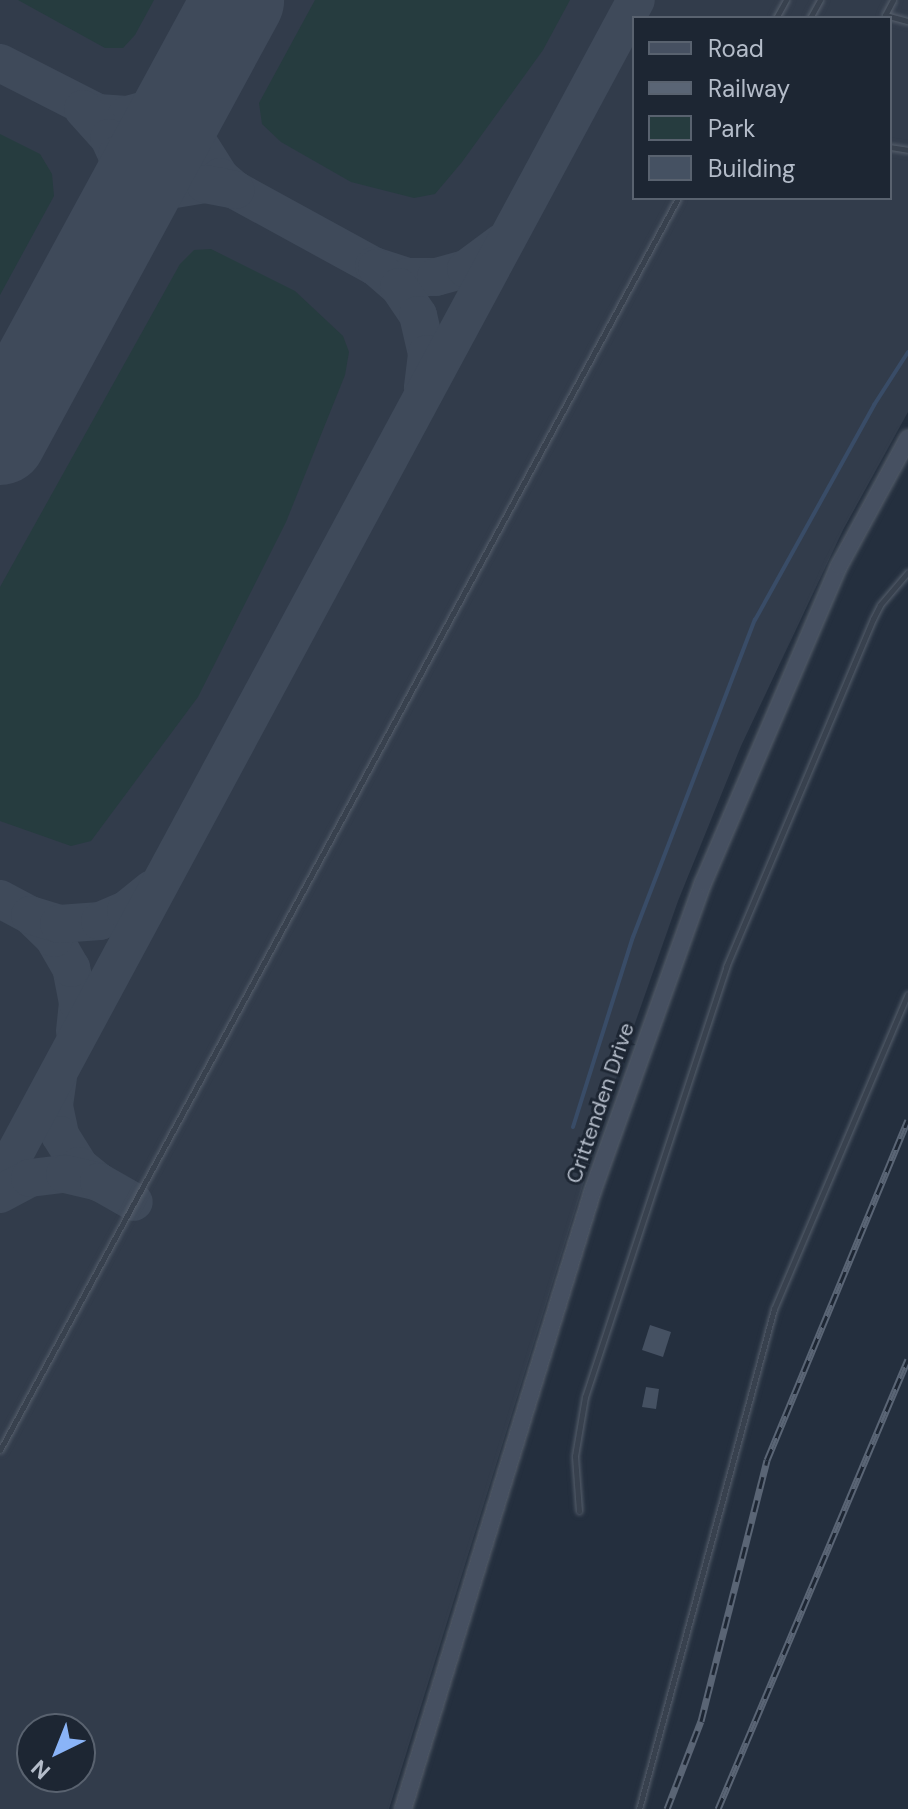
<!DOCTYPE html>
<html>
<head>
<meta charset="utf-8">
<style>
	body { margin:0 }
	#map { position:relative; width:908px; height:1809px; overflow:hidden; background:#242f3e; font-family:"DM Sans",sans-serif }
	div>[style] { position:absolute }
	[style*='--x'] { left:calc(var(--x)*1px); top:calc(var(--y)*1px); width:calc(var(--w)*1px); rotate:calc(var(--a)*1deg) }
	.airport>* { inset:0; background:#323c4b }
	.green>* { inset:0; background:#263c3f }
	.stream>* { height:4px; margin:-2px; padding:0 2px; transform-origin:2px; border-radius:2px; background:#394c67 }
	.taxiway>* { height:38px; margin:-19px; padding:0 19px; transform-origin:19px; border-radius:19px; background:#3f4a5a }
	.runway>* { height:92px; margin:-46px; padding:0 46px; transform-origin:46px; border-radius:46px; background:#3f4a5a }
	.building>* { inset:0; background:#455162 }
	.roads { filter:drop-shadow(0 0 2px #565f6c) drop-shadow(0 0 2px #565f6c) }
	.lane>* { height:5px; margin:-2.5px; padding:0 2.5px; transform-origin:2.5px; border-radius:2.5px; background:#38414e }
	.secondary>* { height:16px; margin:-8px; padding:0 8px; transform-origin:8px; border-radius:8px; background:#465061 }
	.rail>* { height:7px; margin-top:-3.5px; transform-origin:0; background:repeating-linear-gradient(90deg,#1d2633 0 12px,#5a6575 0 24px); box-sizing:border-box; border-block:2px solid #5a6575 }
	span { translate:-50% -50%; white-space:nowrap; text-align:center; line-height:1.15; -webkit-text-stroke:6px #1d2633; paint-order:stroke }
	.street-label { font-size:22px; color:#b4bcc9 }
	.legend { position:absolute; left:632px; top:16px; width:260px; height:184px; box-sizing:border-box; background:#1d2633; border:2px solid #59626f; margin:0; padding:10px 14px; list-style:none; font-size:24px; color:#b4bcc9 }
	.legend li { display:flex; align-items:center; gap:16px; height:40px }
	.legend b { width:40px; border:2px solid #59626f }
	.north { position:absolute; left:16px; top:1713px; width:80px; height:80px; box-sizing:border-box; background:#1d2633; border:2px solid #59626f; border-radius:50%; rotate:223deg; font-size:22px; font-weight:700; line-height:32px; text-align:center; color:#b4bcc9 }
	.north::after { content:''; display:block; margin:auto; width:28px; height:36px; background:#8ab4f8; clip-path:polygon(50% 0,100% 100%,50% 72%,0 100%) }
</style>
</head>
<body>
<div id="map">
	<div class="airport">
		<i style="clip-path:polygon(evenodd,0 0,908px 0,908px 412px,843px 530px,741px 746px,678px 901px,622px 1060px,389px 1809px,0 1809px,0 0,634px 18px,890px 18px,890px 198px,634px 198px,634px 18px,0 0,32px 1729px,80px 1729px,80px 1777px,32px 1777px,32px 1729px)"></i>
	</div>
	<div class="green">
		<i style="clip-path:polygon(18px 0,154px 0,135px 35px,123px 48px,105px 48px)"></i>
		<i style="clip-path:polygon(315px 0,570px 0,543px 50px,462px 162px,435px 194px,414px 198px,351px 182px,281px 142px,262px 124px,259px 103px)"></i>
		<i style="clip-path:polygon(0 134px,40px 154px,52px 174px,54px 196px,0 295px)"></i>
		<i style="clip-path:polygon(211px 249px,295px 291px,343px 336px,349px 352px,345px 375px,286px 522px,198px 697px,91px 841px,71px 846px,0 821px,0 587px,180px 264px,194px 250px)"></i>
	</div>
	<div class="stream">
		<i style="--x:573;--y:1127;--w:199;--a:-72.5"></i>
		<i style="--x:633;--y:937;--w:340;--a:-69"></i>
		<i style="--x:755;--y:620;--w:246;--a:-61"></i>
		<i style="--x:874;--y:405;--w:63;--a:-57.3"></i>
	</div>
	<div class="taxiway">
		<i style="--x:0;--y:63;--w:110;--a:27"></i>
		<i style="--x:98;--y:113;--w:29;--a:4"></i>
		<i style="--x:127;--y:115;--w:31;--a:-15"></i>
		<i style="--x:157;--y:107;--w:45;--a:-35.1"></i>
		<i style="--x:194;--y:81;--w:41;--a:91.4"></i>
		<i style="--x:193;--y:122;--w:21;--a:76"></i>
		<i style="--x:198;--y:142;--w:41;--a:57.8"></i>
		<i style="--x:220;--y:177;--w:20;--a:41"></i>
		<i style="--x:235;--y:190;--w:158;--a:28.7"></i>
		<i style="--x:374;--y:266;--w:35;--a:18"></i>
		<i style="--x:407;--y:277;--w:29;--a:0"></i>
		<i style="--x:436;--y:277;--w:31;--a:-15"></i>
		<i style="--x:466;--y:269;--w:44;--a:-36.6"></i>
		<i style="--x:83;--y:109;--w:39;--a:48"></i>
		<i style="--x:109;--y:138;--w:19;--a:65"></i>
		<i style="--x:117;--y:155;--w:39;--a:83"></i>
		<i style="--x:122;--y:194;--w:41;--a:105.4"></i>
		<i style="--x:111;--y:234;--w:40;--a:-46"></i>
		<i style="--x:139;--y:205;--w:28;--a:-30"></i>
		<i style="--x:163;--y:191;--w:43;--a:-9.5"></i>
		<i style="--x:205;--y:184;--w:31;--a:11"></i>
		<i style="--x:377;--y:268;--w:29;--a:41"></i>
		<i style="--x:399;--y:287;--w:34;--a:56"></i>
		<i style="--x:418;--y:315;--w:40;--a:77"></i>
		<i style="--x:427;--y:354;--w:34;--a:97"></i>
		<i style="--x:0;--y:899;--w:34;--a:28"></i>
		<i style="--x:75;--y:1031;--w:28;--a:-84"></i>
		<i style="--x:78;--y:1003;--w:36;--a:-101"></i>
		<i style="--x:71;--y:968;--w:34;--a:-120"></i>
		<i style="--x:54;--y:938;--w:33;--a:-136"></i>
		<i style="--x:30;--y:915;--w:30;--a:17"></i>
		<i style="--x:59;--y:924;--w:41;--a:-4.2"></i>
		<i style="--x:100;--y:921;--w:28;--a:-23"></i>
		<i style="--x:126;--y:910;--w:33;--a:-39"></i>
		<i style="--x:58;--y:1077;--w:29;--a:98"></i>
		<i style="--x:54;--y:1106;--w:30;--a:78"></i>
		<i style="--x:60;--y:1135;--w:36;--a:58"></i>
		<i style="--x:79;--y:1166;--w:27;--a:39"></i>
		<i style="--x:0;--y:1181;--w:1341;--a:-61.7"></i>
		<i style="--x:0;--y:1194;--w:34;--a:-28"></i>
		<i style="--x:30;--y:1178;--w:35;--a:-7"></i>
		<i style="--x:65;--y:1174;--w:35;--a:13"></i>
		<i style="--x:99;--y:1182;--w:40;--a:29.7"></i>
	</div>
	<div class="runway">
		<i style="--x:0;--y:439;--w:499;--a:-61.5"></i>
	</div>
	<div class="building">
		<i style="clip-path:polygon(650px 1325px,671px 1332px,663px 1357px,642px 1350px)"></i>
		<i style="clip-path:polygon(646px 1387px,659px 1389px,656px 1409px,642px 1407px)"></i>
	</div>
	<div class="roads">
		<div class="lane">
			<i style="--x:893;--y:0;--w:17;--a:118"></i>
			<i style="--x:885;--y:15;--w:24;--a:15"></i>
			<i style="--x:776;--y:18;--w:21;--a:-61"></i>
			<i style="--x:810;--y:18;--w:21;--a:-61"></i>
			<i style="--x:890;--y:147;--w:18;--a:9"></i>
			<i style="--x:0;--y:1450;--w:1424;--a:-61.56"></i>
			<i style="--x:579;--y:1511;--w:55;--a:-94.2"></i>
			<i style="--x:575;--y:1456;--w:60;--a:-80.4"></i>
			<i style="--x:585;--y:1397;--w:453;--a:-71.8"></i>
			<i style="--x:726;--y:967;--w:378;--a:-67.1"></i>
			<i style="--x:873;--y:619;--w:16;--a:-63"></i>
			<i style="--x:880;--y:605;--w:43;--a:-49.7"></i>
			<i style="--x:639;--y:1809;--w:518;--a:-74.89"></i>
			<i style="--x:774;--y:1309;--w:342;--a:-67"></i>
		</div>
		<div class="secondary">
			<i style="--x:403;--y:1809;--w:648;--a:-72.94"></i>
			<i style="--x:593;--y:1190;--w:326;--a:-70.3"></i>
			<i style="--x:703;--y:883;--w:345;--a:-66.8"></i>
			<i style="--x:839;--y:566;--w:145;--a:-61.5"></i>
		</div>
	</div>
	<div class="rail">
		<i style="--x:667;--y:1809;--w:94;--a:-68.9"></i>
		<i style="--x:701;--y:1721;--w:269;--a:-75.8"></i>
		<i style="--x:767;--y:1460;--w:368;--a:-67.5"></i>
		<i style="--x:718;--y:1809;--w:488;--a:-67.1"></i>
	</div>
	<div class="street-label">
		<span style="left:600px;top:1103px;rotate:-71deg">Crittenden Drive</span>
	</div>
	<ul class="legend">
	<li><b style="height:10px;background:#465061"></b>Road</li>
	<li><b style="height:10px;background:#5a6575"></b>Railway</li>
	<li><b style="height:22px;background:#263c3f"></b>Park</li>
	<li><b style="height:22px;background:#455162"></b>Building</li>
	</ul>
	<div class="north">N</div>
</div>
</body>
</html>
